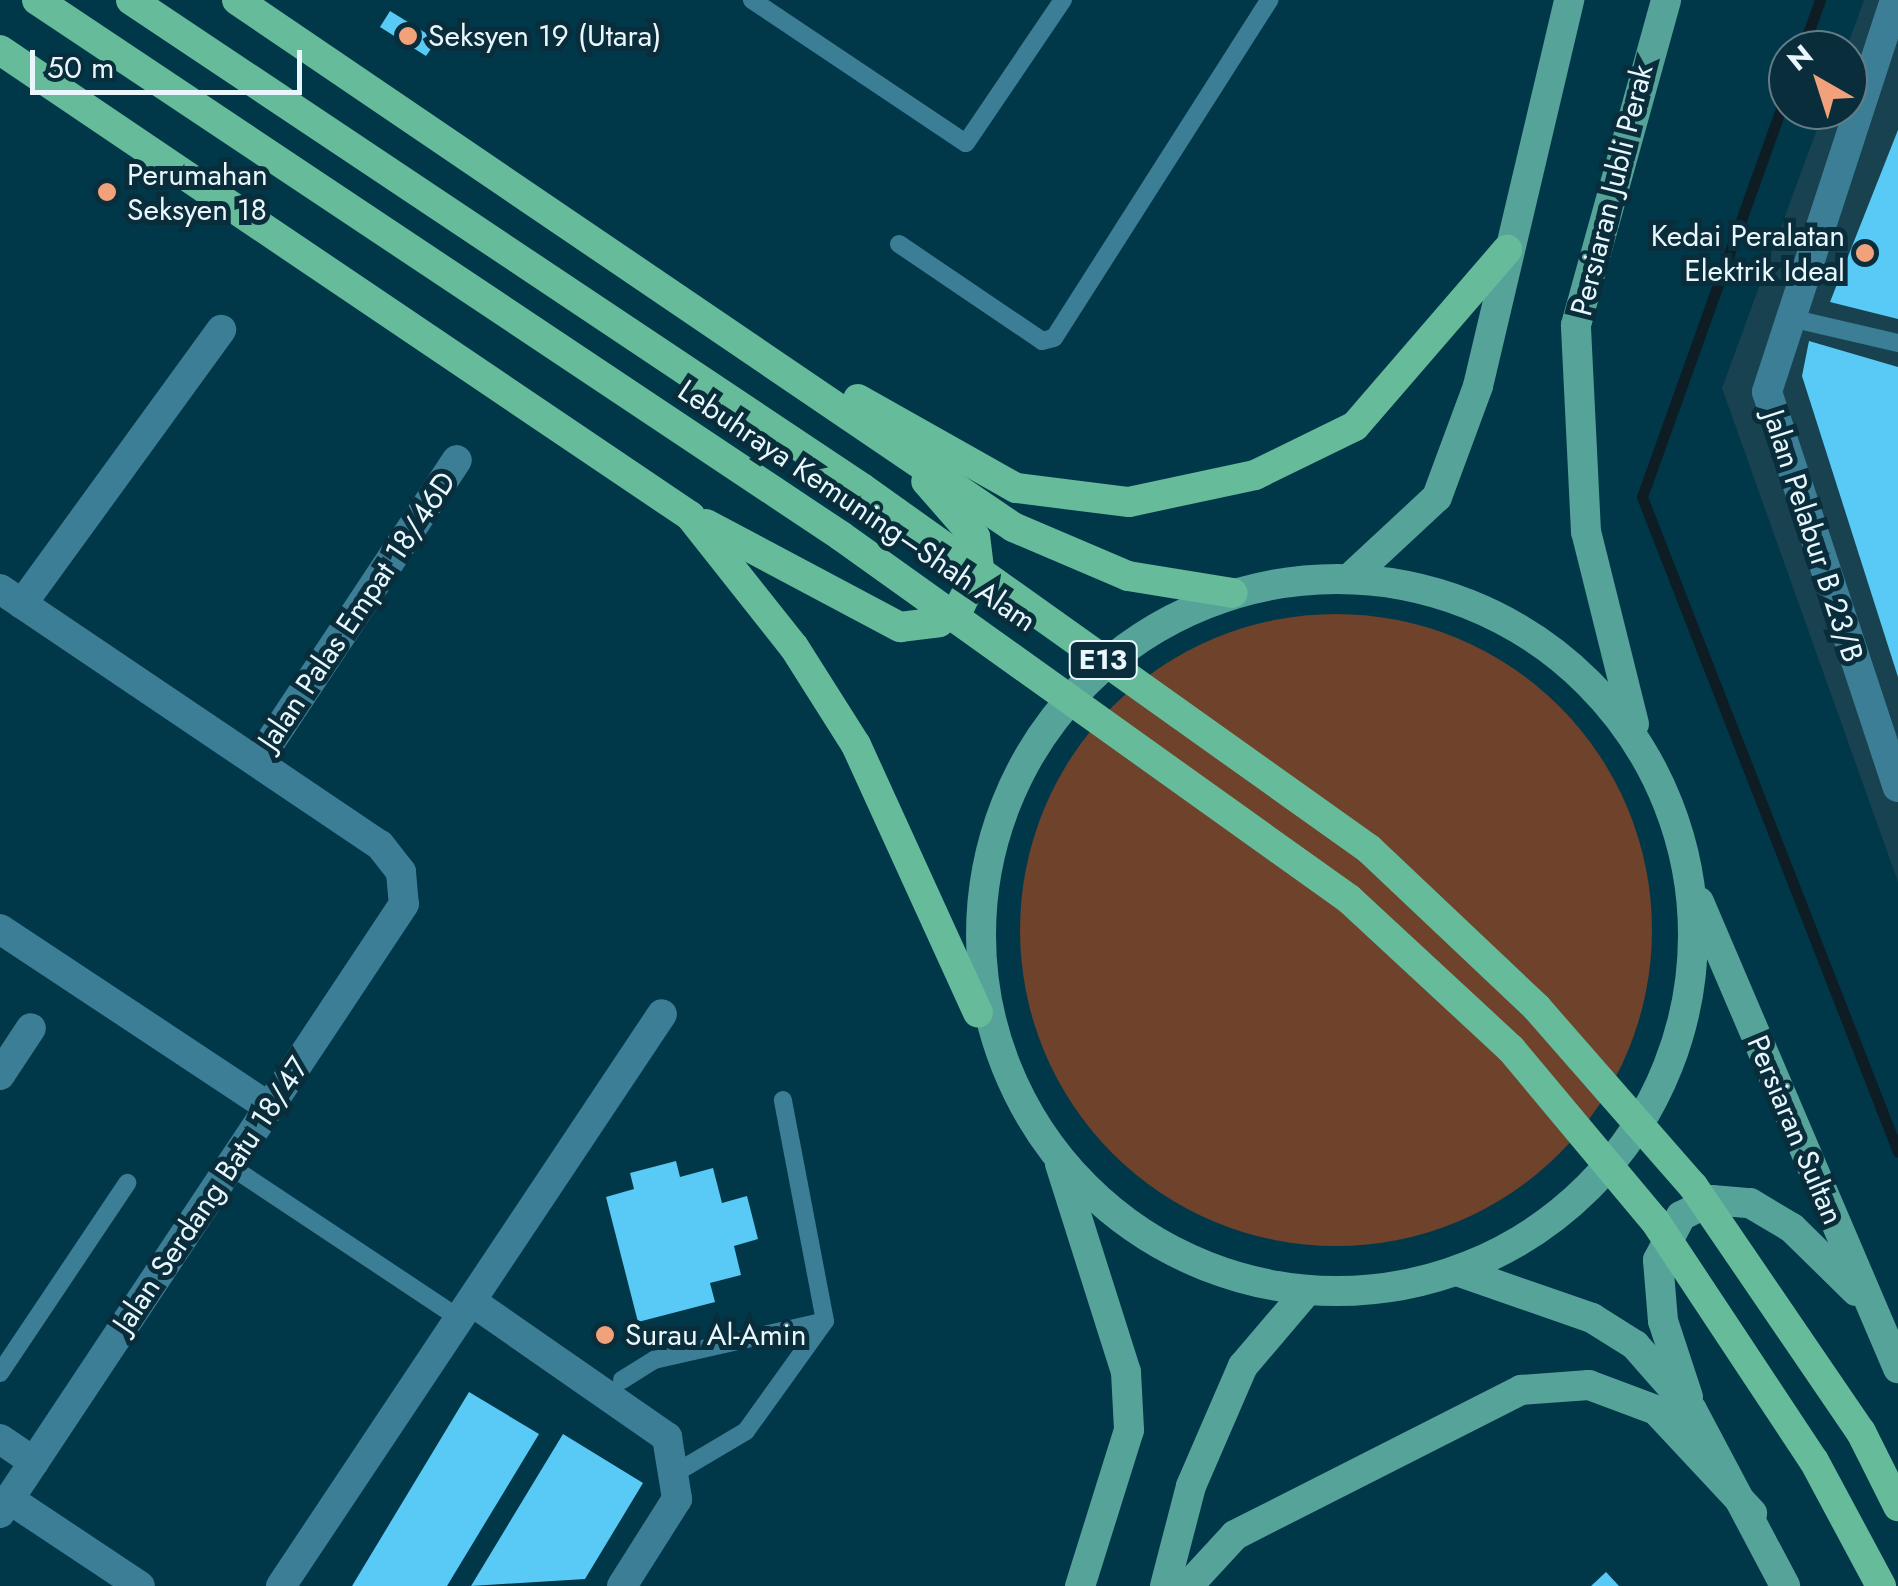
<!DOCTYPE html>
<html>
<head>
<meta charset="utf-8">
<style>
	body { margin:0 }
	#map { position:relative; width:1898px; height:1586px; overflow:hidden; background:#00384a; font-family:Jost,sans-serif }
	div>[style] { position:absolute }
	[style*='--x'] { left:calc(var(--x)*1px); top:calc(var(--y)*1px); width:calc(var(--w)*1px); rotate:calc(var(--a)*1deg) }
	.built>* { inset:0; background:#194250 }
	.green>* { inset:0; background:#6e422b }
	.round { border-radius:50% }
	.stream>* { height:11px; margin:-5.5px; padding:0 5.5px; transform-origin:5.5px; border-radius:5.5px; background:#0e1d23 }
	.building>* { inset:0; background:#59c9f5 }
	.lane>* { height:18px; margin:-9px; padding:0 9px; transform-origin:9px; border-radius:9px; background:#3d7e97 }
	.street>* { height:30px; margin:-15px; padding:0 15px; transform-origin:15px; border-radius:15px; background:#3d7e97 }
	.primary>* { height:30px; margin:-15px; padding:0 15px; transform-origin:15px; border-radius:15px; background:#55a399 }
	.primary>.ring { margin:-15px; padding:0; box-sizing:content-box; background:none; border:30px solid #55a399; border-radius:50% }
	.highway>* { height:30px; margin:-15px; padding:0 15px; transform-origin:15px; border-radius:15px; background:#65bb9a }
	.dots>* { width:28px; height:28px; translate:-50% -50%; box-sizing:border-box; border:5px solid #092d3a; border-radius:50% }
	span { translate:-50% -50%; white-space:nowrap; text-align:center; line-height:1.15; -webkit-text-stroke:10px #092d3a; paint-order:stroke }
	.shield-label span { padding:2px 8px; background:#092d3a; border:2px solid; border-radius:8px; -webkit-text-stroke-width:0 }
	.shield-label { font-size:28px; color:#e9f6fc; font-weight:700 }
	.poi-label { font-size:30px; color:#e9f6fc }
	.left { translate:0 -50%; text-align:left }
	.right { translate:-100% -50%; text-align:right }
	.street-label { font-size:30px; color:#e9f6fc }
	.north { position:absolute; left:1768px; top:30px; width:100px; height:100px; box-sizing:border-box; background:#092d3a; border:2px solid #637d88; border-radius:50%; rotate:321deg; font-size:28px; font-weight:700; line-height:40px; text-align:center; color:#e9f6fc }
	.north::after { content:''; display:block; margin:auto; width:35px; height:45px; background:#f1a27b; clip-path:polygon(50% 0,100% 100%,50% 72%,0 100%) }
	.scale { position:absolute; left:30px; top:50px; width:272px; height:45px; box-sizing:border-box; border:5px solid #e9f6fc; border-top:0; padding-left:12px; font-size:30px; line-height:35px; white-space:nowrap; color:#e9f6fc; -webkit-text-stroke:8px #092d3a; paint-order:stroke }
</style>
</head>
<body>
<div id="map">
	<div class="built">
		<i style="clip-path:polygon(1864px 0,1898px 0,1898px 882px,1722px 388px,1824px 110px,1848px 110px,1846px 50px)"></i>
	</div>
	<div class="green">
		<i class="round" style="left:1020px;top:614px;width:632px;height:632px"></i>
	</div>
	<div class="stream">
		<i style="--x:1802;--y:50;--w:53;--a:-70.2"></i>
		<i style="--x:1788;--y:89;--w:433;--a:109.7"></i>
		<i style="--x:1642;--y:497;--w:703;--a:68.65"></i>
	</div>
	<div class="building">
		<i style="clip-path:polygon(390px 11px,437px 40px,426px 56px,380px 27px)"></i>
		<i style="clip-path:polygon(1898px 130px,1898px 319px,1830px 302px)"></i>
		<i style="clip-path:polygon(1809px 341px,1898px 367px,1898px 677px,1802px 376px)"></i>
		<i style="clip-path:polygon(676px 1161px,680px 1177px,713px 1168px,722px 1203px,747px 1196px,758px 1239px,734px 1246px,741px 1275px,710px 1283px,715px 1302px,638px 1322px,606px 1197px,634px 1189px,630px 1173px)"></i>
		<i style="clip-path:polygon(469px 1392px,539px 1434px,447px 1586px,352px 1586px)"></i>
		<i style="clip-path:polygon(563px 1434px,643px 1483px,585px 1579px,471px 1586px)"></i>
		<i style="clip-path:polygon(1606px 1572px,1619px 1586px,1591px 1586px)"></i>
	</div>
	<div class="lane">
		<i style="--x:752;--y:0;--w:257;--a:33.8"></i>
		<i style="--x:966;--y:143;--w:173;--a:-55.9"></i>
		<i style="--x:899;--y:244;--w:173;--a:34.1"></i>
		<i style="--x:1042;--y:341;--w:12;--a:-14"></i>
		<i style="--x:1054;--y:338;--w:401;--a:-57.5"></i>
		<i style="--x:1786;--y:317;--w:115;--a:13.1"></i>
		<i style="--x:230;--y:1166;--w:275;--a:33.6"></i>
		<i style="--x:0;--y:1373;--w:229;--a:-56.2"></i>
		<i style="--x:622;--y:1380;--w:38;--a:-32"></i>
		<i style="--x:654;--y:1360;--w:175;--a:-12.8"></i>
		<i style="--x:825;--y:1321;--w:225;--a:-100.8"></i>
		<i style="--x:677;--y:1472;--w:80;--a:-30.7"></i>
		<i style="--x:746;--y:1431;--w:135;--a:-54.3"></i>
	</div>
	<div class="street">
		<i style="--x:1895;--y:0;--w:412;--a:108.1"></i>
		<i style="--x:1767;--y:392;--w:416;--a:71.7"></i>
		<i style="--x:0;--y:589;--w:458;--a:34"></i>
		<i style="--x:380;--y:845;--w:34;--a:52"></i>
		<i style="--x:401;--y:872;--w:32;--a:85"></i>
		<i style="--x:404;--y:904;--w:731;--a:123.56"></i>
		<i style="--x:22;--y:604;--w:339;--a:-54"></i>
		<i style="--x:257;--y:762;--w:362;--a:-56.5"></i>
		<i style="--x:0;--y:929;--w:323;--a:33.5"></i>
		<i style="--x:0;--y:1075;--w:56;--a:-56.6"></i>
		<i style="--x:471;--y:1301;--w:239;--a:34.8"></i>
		<i style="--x:667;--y:1437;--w:63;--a:80.8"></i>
		<i style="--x:677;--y:1499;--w:103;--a:122.3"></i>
		<i style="--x:0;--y:1439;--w:41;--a:34.1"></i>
		<i style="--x:9;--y:1499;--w:157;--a:33.6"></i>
		<i style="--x:281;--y:1586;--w:687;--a:-56.33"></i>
	</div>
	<div class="primary">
		<i style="--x:1351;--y:577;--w:117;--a:-42.9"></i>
		<i style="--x:1437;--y:497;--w:118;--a:-69.7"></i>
		<i style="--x:1478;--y:386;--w:397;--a:-76.7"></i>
		<i class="ring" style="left:981px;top:579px;width:682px;height:682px"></i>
		<i style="--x:1634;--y:724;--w:198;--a:-104"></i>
		<i style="--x:1586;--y:532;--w:207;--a:-92.8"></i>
		<i style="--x:1576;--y:325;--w:337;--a:-74.5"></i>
		<i style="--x:1699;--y:902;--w:507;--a:66.88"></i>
		<i style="--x:1060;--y:1164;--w:218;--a:72.4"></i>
		<i style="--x:1126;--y:1372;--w:58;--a:87"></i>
		<i style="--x:1129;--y:1430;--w:164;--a:107.4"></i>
		<i style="--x:1457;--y:1271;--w:143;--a:19.2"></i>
		<i style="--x:1592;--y:1318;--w:51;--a:32.1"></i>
		<i style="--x:1635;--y:1345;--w:86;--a:48.8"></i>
		<i style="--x:1692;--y:1410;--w:199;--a:62.1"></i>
		<i style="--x:1688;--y:1397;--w:80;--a:-108.2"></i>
		<i style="--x:1663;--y:1321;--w:61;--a:-94.7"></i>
		<i style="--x:1658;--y:1260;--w:50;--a:-62.4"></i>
		<i style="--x:1681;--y:1216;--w:35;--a:-27"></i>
		<i style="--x:1712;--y:1200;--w:38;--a:5"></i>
		<i style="--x:1750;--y:1203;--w:49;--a:30.8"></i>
		<i style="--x:1792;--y:1228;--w:90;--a:44.5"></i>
		<i style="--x:1165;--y:1586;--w:103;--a:-75.4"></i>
		<i style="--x:1191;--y:1486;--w:131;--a:-66.6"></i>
		<i style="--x:1243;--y:1366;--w:97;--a:-49.6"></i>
		<i style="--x:1188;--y:1586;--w:69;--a:-47.3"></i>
		<i style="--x:1235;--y:1535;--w:321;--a:-26.9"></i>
		<i style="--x:1521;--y:1390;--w:68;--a:-4.2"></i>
		<i style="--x:1589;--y:1385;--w:72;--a:20.5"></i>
		<i style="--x:1656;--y:1410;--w:141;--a:47"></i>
	</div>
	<div class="highway">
		<i style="--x:37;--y:0;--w:966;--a:33.69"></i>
		<i style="--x:841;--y:536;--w:624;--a:35.55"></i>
		<i style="--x:1349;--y:899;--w:221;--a:42.8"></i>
		<i style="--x:1511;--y:1049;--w:224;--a:50.1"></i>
		<i style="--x:1655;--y:1221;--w:288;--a:56.5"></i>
		<i style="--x:1814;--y:1461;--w:142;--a:61.8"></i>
		<i style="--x:131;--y:0;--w:879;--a:33.73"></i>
		<i style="--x:862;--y:488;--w:622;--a:35.45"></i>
		<i style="--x:1369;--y:849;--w:231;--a:43.4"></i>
		<i style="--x:1537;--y:1008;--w:237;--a:48.8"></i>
		<i style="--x:1693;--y:1186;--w:298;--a:55.7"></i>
		<i style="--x:1861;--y:1432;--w:83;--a:63.4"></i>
		<i style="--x:237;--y:0;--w:938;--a:34.18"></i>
		<i style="--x:1013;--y:527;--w:125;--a:23.1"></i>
		<i style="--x:1128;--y:576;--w:106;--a:9.2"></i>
		<i style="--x:0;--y:50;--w:833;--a:34.03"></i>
		<i style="--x:690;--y:516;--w:167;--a:51.6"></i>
		<i style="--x:794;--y:647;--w:116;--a:57.7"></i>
		<i style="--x:856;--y:745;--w:294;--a:65.5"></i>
		<i style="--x:858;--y:399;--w:181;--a:29.4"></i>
		<i style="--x:1016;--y:488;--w:114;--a:7.1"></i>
		<i style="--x:1129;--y:502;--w:129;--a:-12.1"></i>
		<i style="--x:1255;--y:475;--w:111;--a:-26.1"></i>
		<i style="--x:1355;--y:426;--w:233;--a:-49.2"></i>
		<i style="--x:706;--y:524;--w:220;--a:28"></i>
		<i style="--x:900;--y:627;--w:39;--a:-7"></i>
		<i style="--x:939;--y:622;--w:28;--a:-39"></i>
		<i style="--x:961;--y:604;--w:40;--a:-63.4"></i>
		<i style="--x:979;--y:568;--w:31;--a:-97"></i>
		<i style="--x:975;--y:537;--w:74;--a:-131.2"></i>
	</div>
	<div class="dots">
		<i style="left:408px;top:36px;background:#f1a27b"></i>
		<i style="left:107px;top:192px;background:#f1a27b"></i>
		<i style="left:1865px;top:253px;background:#f1a27b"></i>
		<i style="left:605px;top:1335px;background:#f1a27b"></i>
	</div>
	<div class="shield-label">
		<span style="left:1103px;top:660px">E13</span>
	</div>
	<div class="poi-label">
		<span class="left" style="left:428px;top:36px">Seksyen 19 (Utara)</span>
		<span class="left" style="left:127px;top:192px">Perumahan<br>Seksyen 18</span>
		<span class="right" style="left:1845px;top:253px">Kedai Peralatan<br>Elektrik Ideal</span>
		<span class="left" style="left:625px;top:1335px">Surau Al-Amin</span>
	</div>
	<div class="street-label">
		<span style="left:1612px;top:190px;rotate:-76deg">Persiaran Jubli Perak</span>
		<span style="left:857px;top:506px;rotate:34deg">Lebuhraya Kemuning–Shah Alam</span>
		<span style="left:1813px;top:536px;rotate:72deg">Jalan Pelabur B 23/B</span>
		<span style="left:357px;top:611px;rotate:-56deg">Jalan Palas Empat 18/46D</span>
		<span style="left:1795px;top:1130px;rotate:67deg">Persiaran Sultan</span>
		<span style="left:211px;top:1195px;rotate:-56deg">Jalan Serdang Batu 18/47</span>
	</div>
	<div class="north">N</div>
	<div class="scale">50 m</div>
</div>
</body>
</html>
